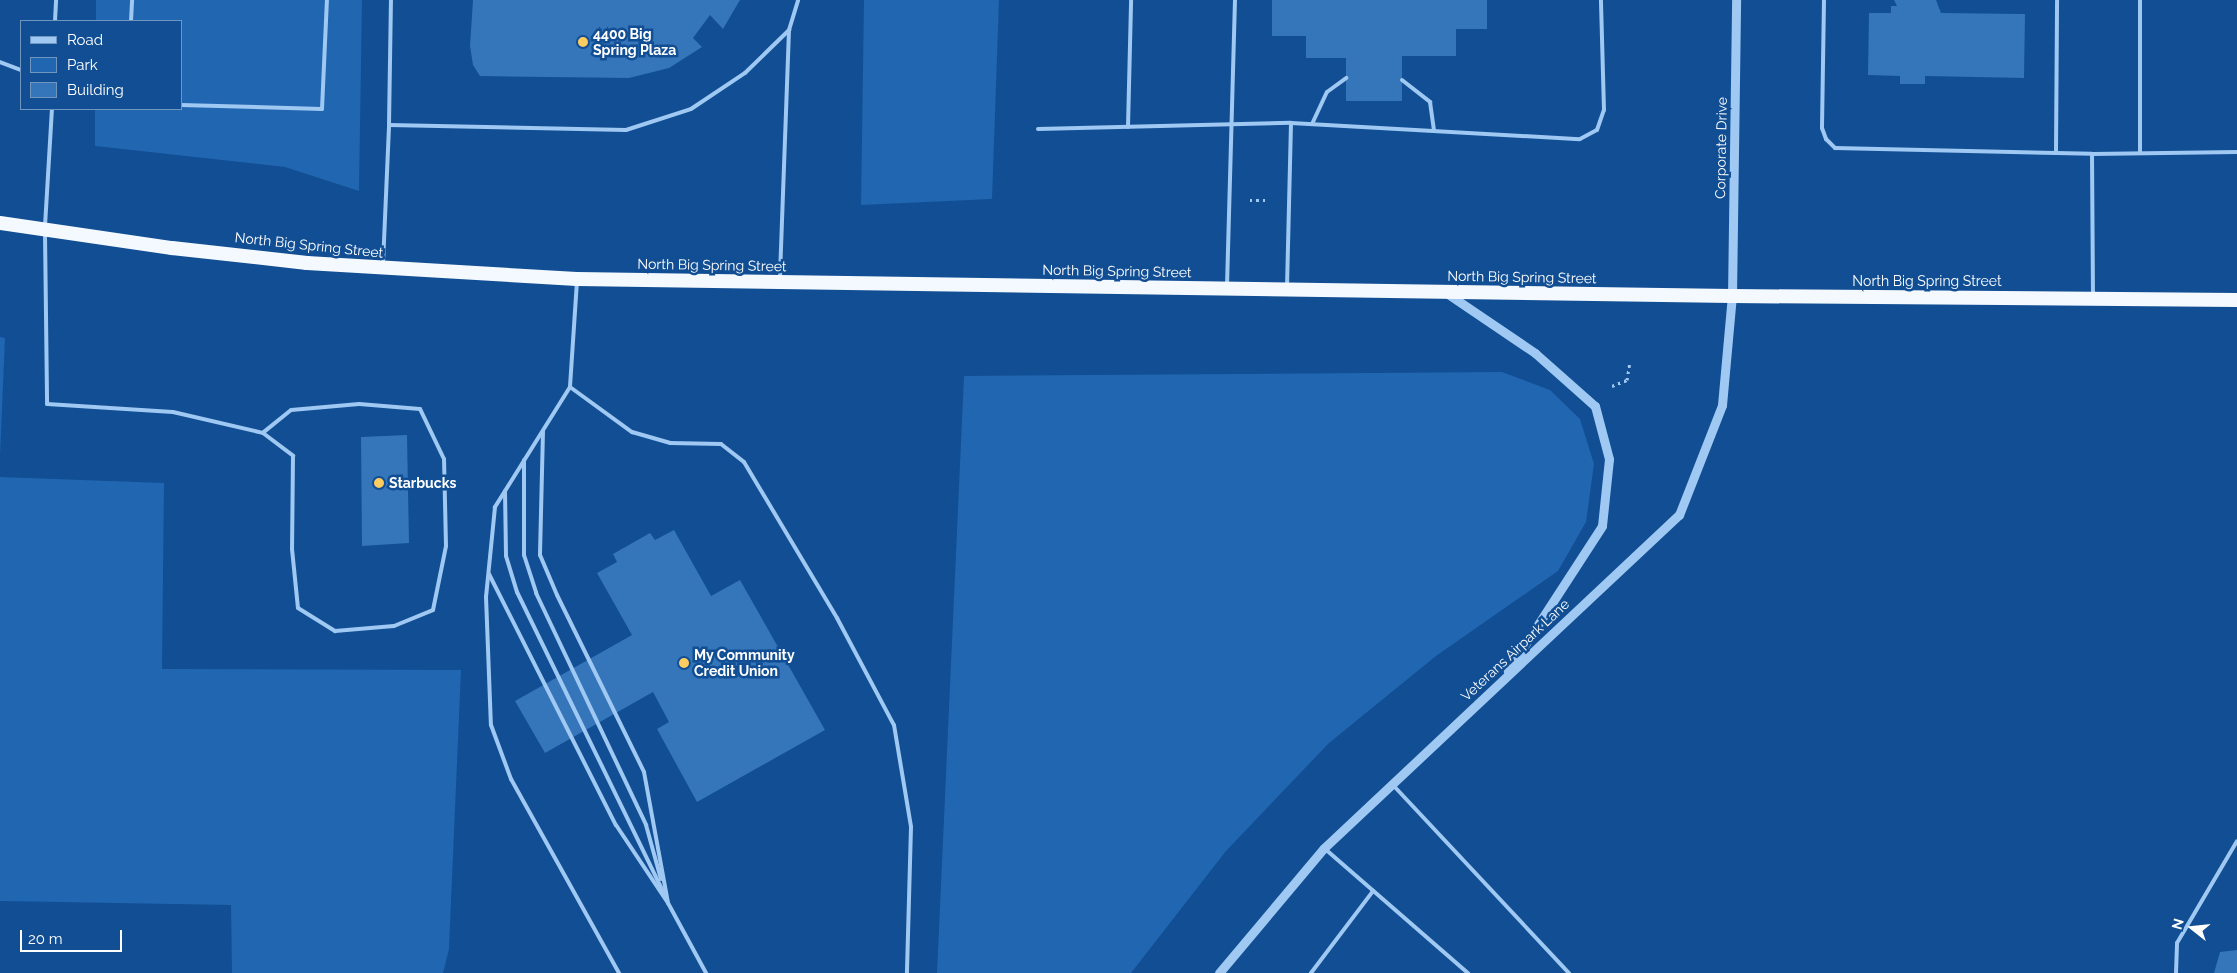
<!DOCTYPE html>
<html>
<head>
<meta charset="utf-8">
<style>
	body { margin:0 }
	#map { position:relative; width:2237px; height:973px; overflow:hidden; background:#114e93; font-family:Raleway,sans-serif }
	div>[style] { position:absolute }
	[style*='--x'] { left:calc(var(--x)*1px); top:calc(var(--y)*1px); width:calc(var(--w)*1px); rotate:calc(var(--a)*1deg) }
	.green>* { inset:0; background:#2066b0 }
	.building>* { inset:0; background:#3575ba }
	.path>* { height:3px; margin-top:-1.5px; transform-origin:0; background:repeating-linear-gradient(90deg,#9fc8f3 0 2.5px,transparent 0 6.5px) }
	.service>* { height:4px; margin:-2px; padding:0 2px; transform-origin:2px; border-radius:2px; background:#9fc8f3 }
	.tertiary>* { height:9px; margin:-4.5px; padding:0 4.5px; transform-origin:4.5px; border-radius:4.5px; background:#9fc8f3 }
	.trunk>* { height:14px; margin:-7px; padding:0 7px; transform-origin:7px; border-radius:7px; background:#f4f9ff }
	.dots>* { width:14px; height:14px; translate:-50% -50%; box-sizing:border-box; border:2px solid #114e93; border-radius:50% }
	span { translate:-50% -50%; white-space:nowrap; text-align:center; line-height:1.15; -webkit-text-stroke:5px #114e93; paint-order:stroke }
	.poi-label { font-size:14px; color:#fff; font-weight:700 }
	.left { translate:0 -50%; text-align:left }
	.street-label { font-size:14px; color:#fff }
	.legend { position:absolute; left:20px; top:20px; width:162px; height:90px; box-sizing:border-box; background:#114e93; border:1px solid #7095be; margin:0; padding:6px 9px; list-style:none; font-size:15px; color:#fff }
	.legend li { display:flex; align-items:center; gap:10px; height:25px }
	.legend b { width:25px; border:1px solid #7095be }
	.north { position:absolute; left:2167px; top:903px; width:50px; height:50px; -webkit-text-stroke:4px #114e93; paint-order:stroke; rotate:286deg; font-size:14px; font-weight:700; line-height:20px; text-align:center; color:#fff }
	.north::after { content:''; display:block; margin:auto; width:18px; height:22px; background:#fff; clip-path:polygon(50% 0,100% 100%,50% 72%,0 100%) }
	.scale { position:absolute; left:20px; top:930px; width:102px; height:22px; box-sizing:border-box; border:2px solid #fff; border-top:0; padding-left:6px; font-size:15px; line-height:18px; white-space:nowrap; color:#fff; -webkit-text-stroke:4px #114e93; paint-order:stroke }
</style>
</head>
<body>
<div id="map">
	<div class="green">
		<i style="clip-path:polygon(96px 0,362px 0,359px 191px,285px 167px,95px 146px,95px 109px,181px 109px,181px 21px,96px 21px)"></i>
		<i style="clip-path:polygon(864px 0,999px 0,992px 199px,861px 205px)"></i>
		<i style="clip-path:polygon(0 337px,5px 338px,0 456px)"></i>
		<i style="clip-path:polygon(1502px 372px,1550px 390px,1580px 419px,1594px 464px,1586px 522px,1558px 571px,1436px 656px,1329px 743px,1226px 851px,1131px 973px,937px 973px,964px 376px)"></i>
		<i style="clip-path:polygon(0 477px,164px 483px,162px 669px,461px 670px,449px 949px,443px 973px,232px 973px,231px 905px,0 901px)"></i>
	</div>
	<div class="building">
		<i style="clip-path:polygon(473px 0,740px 0,723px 29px,710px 15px,693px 38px,702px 47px,669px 68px,629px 78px,480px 76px,473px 65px,470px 46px)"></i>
		<i style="clip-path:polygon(1272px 0,1487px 0,1487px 29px,1456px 29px,1456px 56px,1402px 56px,1402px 101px,1346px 101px,1346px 58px,1306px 58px,1306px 36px,1272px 36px)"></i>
		<i style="clip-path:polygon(1894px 0,1936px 0,1941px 13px,2025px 14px,2024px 78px,1925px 76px,1925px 84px,1900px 84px,1900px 76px,1868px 75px,1869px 13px,1891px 13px,1891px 6px,1897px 6px)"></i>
		<i style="clip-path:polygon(407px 435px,409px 543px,362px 546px,361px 437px)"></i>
		<i style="clip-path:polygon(674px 530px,711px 596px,740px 580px,825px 730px,697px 802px,657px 729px,669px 722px,653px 692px,545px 753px,515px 701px,632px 635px,597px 573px,617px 562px,613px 554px,650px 533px,655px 540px)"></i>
		<i style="clip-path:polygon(2237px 950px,2237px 973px,2214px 973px,2220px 952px)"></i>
	</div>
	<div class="path">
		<i style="--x:1250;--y:200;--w:17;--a:0"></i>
		<i style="--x:1612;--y:386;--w:16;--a:-22"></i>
		<i style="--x:1627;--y:380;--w:18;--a:-81"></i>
	</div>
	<div class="service">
		<i style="--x:1824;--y:0;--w:128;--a:90.9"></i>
		<i style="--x:1822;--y:128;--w:12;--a:70"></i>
		<i style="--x:1826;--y:139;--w:13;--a:45"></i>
		<i style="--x:1835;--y:148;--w:257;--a:1.3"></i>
		<i style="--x:55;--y:21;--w:21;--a:-87"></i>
		<i style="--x:131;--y:21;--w:21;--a:-87"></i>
		<i style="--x:789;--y:30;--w:31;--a:-73"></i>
		<i style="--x:0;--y:62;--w:22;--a:21"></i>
		<i style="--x:1402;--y:80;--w:36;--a:38"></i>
		<i style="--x:1430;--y:102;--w:29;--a:82"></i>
		<i style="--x:181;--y:105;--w:141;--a:1.6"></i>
		<i style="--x:322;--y:109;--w:109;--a:-87.4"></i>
		<i style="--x:1312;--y:124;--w:35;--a:-65"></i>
		<i style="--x:1327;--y:92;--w:24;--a:-36"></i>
		<i style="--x:389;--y:125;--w:125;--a:-89.1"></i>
		<i style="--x:1128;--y:127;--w:127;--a:-88.6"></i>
		<i style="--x:1038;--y:129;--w:253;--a:-1.4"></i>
		<i style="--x:1291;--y:123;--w:289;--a:3.2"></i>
		<i style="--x:1580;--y:139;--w:19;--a:-28"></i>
		<i style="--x:1597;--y:130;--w:21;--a:-71"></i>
		<i style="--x:1604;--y:110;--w:110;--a:-91.6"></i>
		<i style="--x:2056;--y:153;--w:153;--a:-89.6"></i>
		<i style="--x:2140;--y:153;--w:153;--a:-90"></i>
		<i style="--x:45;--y:226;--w:117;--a:-86.6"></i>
		<i style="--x:45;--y:233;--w:171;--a:89.3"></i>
		<i style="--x:47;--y:404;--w:126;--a:3.6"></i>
		<i style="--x:173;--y:412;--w:92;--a:13.1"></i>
		<i style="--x:263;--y:433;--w:38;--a:37"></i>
		<i style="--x:293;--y:456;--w:93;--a:90.6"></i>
		<i style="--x:292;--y:549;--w:59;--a:84.2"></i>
		<i style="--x:298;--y:608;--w:44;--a:31.9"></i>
		<i style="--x:335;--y:631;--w:59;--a:-4.8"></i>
		<i style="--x:394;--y:626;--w:42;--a:-22.3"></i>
		<i style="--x:433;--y:610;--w:65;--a:-78.5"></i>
		<i style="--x:446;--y:546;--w:87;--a:-91.3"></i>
		<i style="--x:444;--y:459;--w:55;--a:-115.6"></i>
		<i style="--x:420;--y:409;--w:61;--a:-175.3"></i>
		<i style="--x:359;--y:404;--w:68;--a:175"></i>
		<i style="--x:291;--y:410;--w:36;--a:141"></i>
		<i style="--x:383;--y:264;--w:139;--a:-87.5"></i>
		<i style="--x:389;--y:125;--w:237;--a:1.2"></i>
		<i style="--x:626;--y:130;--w:68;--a:-17.9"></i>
		<i style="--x:691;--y:109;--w:65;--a:-33.7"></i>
		<i style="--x:745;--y:73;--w:62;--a:-44.3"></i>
		<i style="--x:789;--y:30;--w:248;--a:92.1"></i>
		<i style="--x:577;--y:281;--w:106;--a:93.8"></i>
		<i style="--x:570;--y:387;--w:142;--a:122"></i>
		<i style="--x:495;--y:507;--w:90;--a:95.7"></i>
		<i style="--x:486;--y:597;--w:128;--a:87.8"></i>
		<i style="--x:491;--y:725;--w:58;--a:69.7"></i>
		<i style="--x:511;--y:779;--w:222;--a:60.9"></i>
		<i style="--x:1227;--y:286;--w:286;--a:-88.4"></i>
		<i style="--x:1287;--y:287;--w:164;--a:-88.6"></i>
		<i style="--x:2093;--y:297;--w:143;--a:-90.4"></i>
		<i style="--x:2092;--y:154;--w:145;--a:-0.8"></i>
		<i style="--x:570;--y:387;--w:77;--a:36"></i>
		<i style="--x:632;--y:432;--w:40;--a:16"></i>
		<i style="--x:670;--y:443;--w:51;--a:1.1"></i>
		<i style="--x:721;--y:444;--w:29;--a:38"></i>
		<i style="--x:744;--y:462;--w:182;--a:59.2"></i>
		<i style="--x:837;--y:618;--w:121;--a:62"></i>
		<i style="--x:894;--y:725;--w:103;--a:80.5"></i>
		<i style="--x:911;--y:827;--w:146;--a:91.6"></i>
		<i style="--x:543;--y:431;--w:124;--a:91.4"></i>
		<i style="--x:540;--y:555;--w:43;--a:67"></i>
		<i style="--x:557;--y:595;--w:197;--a:63.8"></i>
		<i style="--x:644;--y:772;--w:133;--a:79.6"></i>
		<i style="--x:524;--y:460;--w:95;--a:90"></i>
		<i style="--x:524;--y:555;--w:40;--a:72"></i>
		<i style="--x:536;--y:593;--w:257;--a:64.6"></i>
		<i style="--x:646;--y:825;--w:56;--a:74.5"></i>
		<i style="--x:505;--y:491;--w:65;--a:89.1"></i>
		<i style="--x:506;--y:556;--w:38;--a:73"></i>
		<i style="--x:517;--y:592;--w:335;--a:64"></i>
		<i style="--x:489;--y:574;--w:281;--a:63.2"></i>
		<i style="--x:616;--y:825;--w:94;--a:56.3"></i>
		<i style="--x:668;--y:903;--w:80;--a:61.5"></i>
		<i style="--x:1392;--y:784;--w:259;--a:46.9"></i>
		<i style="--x:1324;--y:848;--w:191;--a:41"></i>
		<i style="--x:1311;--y:973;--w:103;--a:-52.9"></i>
		<i style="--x:2176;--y:973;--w:30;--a:-88"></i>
		<i style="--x:2177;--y:943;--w:118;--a:-59.5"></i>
	</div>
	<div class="tertiary">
		<i style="--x:1445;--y:292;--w:109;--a:34.1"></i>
		<i style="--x:1535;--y:353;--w:80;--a:41.5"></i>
		<i style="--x:1595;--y:406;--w:55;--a:75.2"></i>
		<i style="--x:1609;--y:459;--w:67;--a:96"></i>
		<i style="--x:1602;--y:526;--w:173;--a:123"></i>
		<i style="--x:1219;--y:973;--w:163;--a:-50"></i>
		<i style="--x:1324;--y:848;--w:487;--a:-43.2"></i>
		<i style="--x:1679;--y:515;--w:118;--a:-68.6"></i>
		<i style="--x:1722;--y:405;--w:109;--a:-84.8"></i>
		<i style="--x:1732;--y:296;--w:296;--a:-89.2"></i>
	</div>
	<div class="trunk">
		<i style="--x:0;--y:223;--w:174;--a:8.3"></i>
		<i style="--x:172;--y:248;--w:136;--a:6.3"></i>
		<i style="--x:307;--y:263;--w:270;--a:3.4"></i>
		<i style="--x:577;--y:279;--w:1155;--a:0.84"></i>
		<i style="--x:1732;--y:296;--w:505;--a:0.45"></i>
	</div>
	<div class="dots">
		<i style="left:583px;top:42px;background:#ffcc60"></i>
		<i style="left:379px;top:483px;background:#ffcc60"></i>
		<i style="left:684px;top:663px;background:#ffcc60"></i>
	</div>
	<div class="poi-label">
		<span class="left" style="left:593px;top:42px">4400 Big<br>Spring Plaza</span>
		<span class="left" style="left:389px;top:483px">Starbucks</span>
		<span class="left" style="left:694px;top:663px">My Community<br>Credit Union</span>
	</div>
	<div class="street-label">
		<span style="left:1721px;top:148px;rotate:-89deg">Corporate Drive</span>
		<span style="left:309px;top:245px;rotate:6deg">North Big Spring Street</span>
		<span style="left:712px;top:265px;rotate:1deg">North Big Spring Street</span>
		<span style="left:1117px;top:271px;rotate:1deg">North Big Spring Street</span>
		<span style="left:1522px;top:277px;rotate:1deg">North Big Spring Street</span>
		<span style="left:1927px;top:281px">North Big Spring Street</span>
		<span style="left:1515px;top:650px;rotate:-43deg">Veterans Airpark Lane</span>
	</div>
	<ul class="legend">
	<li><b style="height:6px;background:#9fc8f3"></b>Road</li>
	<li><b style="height:14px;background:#2066b0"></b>Park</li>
	<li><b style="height:14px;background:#3575ba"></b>Building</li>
	</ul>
	<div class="north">N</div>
	<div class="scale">20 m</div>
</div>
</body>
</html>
